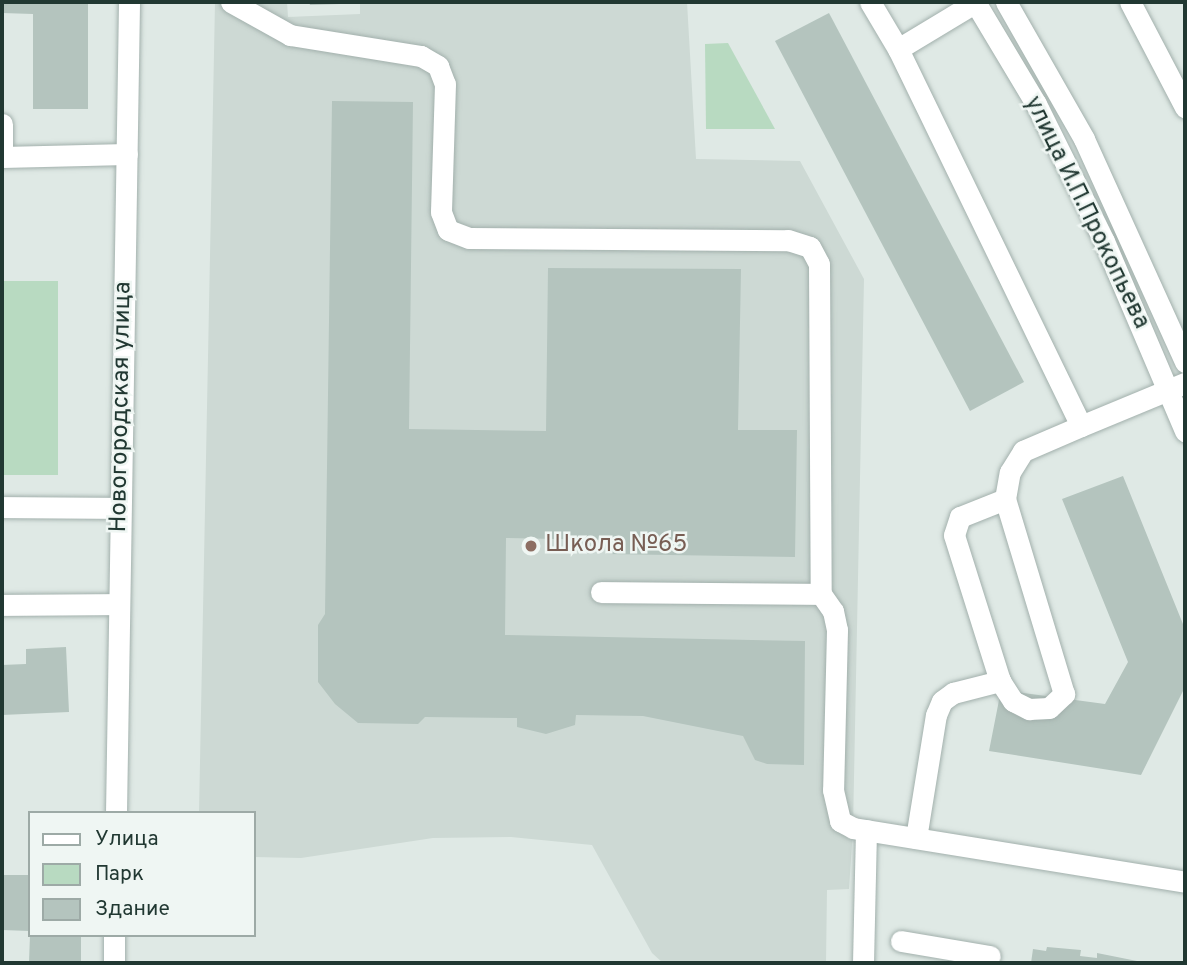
<!DOCTYPE html>
<html>
<head>
<meta charset="utf-8">
<style>
	body { margin:0 }
	#map { position:relative; width:1187px; height:965px; overflow:hidden; background:#dfe9e5; font-family:Overpass,sans-serif }
	div>[style] { position:absolute }
	[style*='--x'] { left:calc(var(--x)*1px); top:calc(var(--y)*1px); width:calc(var(--w)*1px); rotate:calc(var(--a)*1deg) }
	.built>* { inset:0; background:#cdd9d4 }
	.green>* { inset:0; background:#b8dac1 }
	.building>* { inset:0; background:#b4c4be }
	.roads { filter:drop-shadow(0 0 2px #a2b0ac) drop-shadow(0 0 2px #a2b0ac) }
	.minor>* { height:21px; margin:-10.5px; padding:0 10.5px; transform-origin:10.5px; border-radius:10.5px; background:#fff }
	.dots>* { width:19px; height:19px; translate:-50% -50%; box-sizing:border-box; border:4px solid #eff6f3; border-radius:50% }
	span { translate:-50% -50%; white-space:nowrap; text-align:center; line-height:1.15; -webkit-text-stroke:5px #eff6f3; paint-order:stroke }
	.street-label { font-size:24px; color:#213832 }
	.education-label { font-size:24px; color:#785e54 }
	.left { translate:0 -50%; text-align:left }
	.frame { position:absolute; inset:0; border:4px solid #213832; pointer-events:none }
	.legend { position:absolute; left:28px; top:811px; width:228px; height:126px; box-sizing:border-box; background:#eff6f3; border:2px solid #9daaa6; margin:0; padding:9px 12px; list-style:none; font-size:21px; color:#213832 }
	.legend li { display:flex; align-items:center; gap:14px; height:35px }
	.legend b { width:35px; border:2px solid #9daaa6 }
</style>
</head>
<body>
<div id="map">
	<div class="built">
		<i style="clip-path:polygon(215px 2px,287px 2px,288px 17px,360px 14px,360px 2px,687px 2px,696px 159px,800px 161px,864px 279px,853px 828px,849px 889px,827px 890px,826px 963px,663px 963px,652px 953px,592px 845px,511px 837px,433px 838px,301px 858px,254px 857px,254px 813px,199px 813px)"></i>
	</div>
	<div class="green">
		<i style="clip-path:polygon(728px 43px,775px 129px,706px 129px,705px 44px)"></i>
		<i style="clip-path:polygon(2px 281px,58px 281px,58px 475px,2px 475px)"></i>
	</div>
	<div class="building">
		<i style="clip-path:polygon(2px 2px,88px 2px,88px 109px,33px 109px,33px 14px,2px 13px)"></i>
		<i style="clip-path:polygon(309px 2px,340px 2px,340px 4px,310px 5px)"></i>
		<i style="clip-path:polygon(829px 13px,1024px 382px,970px 411px,775px 41px)"></i>
		<i style="clip-path:polygon(332px 101px,413px 102px,409px 429px,546px 431px,548px 268px,741px 269px,738px 430px,797px 430px,795px 557px,606px 554px,606px 540px,506px 538px,505px 635px,805px 641px,804px 765px,767px 764px,755px 760px,743px 736px,643px 716px,576px 715px,575px 725px,546px 734px,517px 727px,517px 718px,425px 717px,418px 724px,358px 723px,335px 704px,318px 682px,318px 625px,325px 614px)"></i>
		<i style="clip-path:polygon(1123px 476px,1185px 629px,1185px 687px,1141px 775px,989px 751px,1001px 690px,1105px 704px,1128px 662px,1062px 499px)"></i>
		<i style="clip-path:polygon(66px 647px,69px 712px,2px 715px,2px 665px,26px 664px,26px 649px)"></i>
		<i style="clip-path:polygon(2px 875px,30px 875px,30px 931px,2px 930px)"></i>
		<i style="clip-path:polygon(30px 935px,81px 935px,81px 963px,29px 963px)"></i>
		<i style="clip-path:polygon(1047px 947px,1081px 950px,1080px 956px,1097px 958px,1097px 953px,1147px 963px,1031px 963px,1033px 949px,1046px 951px)"></i>
	</div>
	<div class="roads">
		<div class="minor">
			<i style="--x:231;--y:2;--w:68;--a:29.2"></i>
			<i style="--x:290;--y:35;--w:133;--a:9.1"></i>
			<i style="--x:421;--y:56;--w:20;--a:30"></i>
			<i style="--x:438;--y:66;--w:19;--a:69"></i>
			<i style="--x:445;--y:84;--w:128;--a:91.8"></i>
			<i style="--x:441;--y:212;--w:19;--a:69"></i>
			<i style="--x:448;--y:230;--w:22;--a:21"></i>
			<i style="--x:469;--y:238;--w:319;--a:0.4"></i>
			<i style="--x:788;--y:240;--w:23;--a:18"></i>
			<i style="--x:810;--y:247;--w:19;--a:62"></i>
			<i style="--x:819;--y:264;--w:330;--a:89.7"></i>
			<i style="--x:821;--y:594;--w:21;--a:55"></i>
			<i style="--x:833;--y:611;--w:19;--a:78"></i>
			<i style="--x:837;--y:630;--w:160;--a:91.4"></i>
			<i style="--x:833;--y:790;--w:32;--a:77"></i>
			<i style="--x:840;--y:821;--w:15;--a:28"></i>
			<i style="--x:853;--y:828;--w:336;--a:9.2"></i>
			<i style="--x:870;--y:2;--w:55;--a:59.2"></i>
			<i style="--x:898;--y:49;--w:419;--a:64.1"></i>
			<i style="--x:1081;--y:426;--w:113;--a:-22.5"></i>
			<i style="--x:975;--y:2;--w:119;--a:59.1"></i>
			<i style="--x:1036;--y:104;--w:153;--a:63.6"></i>
			<i style="--x:1104;--y:241;--w:207;--a:66.9"></i>
			<i style="--x:1006;--y:2;--w:158;--a:60.3"></i>
			<i style="--x:1084;--y:139;--w:245;--a:65.6"></i>
			<i style="--x:1130;--y:2;--w:119;--a:62.4"></i>
			<i style="--x:898;--y:49;--w:91;--a:-31.1"></i>
			<i style="--x:2;--y:124;--w:33;--a:90"></i>
			<i style="--x:2;--y:157;--w:125;--a:-1.4"></i>
			<i style="--x:2;--y:507;--w:118;--a:0.5"></i>
			<i style="--x:601;--y:592;--w:220;--a:0.5"></i>
			<i style="--x:2;--y:605;--w:117;--a:-0.5"></i>
			<i style="--x:1000;--y:681;--w:153;--a:-107.5"></i>
			<i style="--x:954;--y:535;--w:19;--a:-72"></i>
			<i style="--x:960;--y:517;--w:48;--a:-21.8"></i>
			<i style="--x:116;--y:813;--w:811;--a:-89.08"></i>
			<i style="--x:916;--y:838;--w:125;--a:-80.8"></i>
			<i style="--x:936;--y:715;--w:15;--a:-67"></i>
			<i style="--x:942;--y:701;--w:14;--a:-36"></i>
			<i style="--x:953;--y:693;--w:49;--a:-14.3"></i>
			<i style="--x:1000;--y:681;--w:24;--a:57"></i>
			<i style="--x:1013;--y:701;--w:18;--a:27"></i>
			<i style="--x:1029;--y:709;--w:20;--a:-3"></i>
			<i style="--x:1049;--y:708;--w:21;--a:-43"></i>
			<i style="--x:1064;--y:694;--w:204;--a:-106.8"></i>
			<i style="--x:1005;--y:499;--w:27;--a:-80"></i>
			<i style="--x:1010;--y:472;--w:25;--a:-58"></i>
			<i style="--x:1023;--y:451;--w:63;--a:-23.3"></i>
			<i style="--x:901;--y:941;--w:90;--a:9.6"></i>
			<i style="--x:114;--y:963;--w:28;--a:-90"></i>
			<i style="--x:863;--y:963;--w:133;--a:-88.7"></i>
		</div>
	</div>
	<div class="dots">
		<i style="left:531px;top:546px;background:#8d6e63"></i>
	</div>
	<div class="street-label">
		<span style="left:1086px;top:213px;rotate:64deg">улица И.П.Прокопьева</span>
		<span style="left:122px;top:407px;rotate:-89deg">Новогородская улица</span>
	</div>
	<div class="education-label">
		<span class="left" style="left:545px;top:546px">Школа №65</span>
	</div>
	<div class="frame"></div>
	<ul class="legend">
	<li><b style="height:9px;background:#fff"></b>Улица</li>
	<li><b style="height:19px;background:#b8dac1"></b>Парк</li>
	<li><b style="height:19px;background:#b4c4be"></b>Здание</li>
	</ul>
</div>
</body>
</html>
